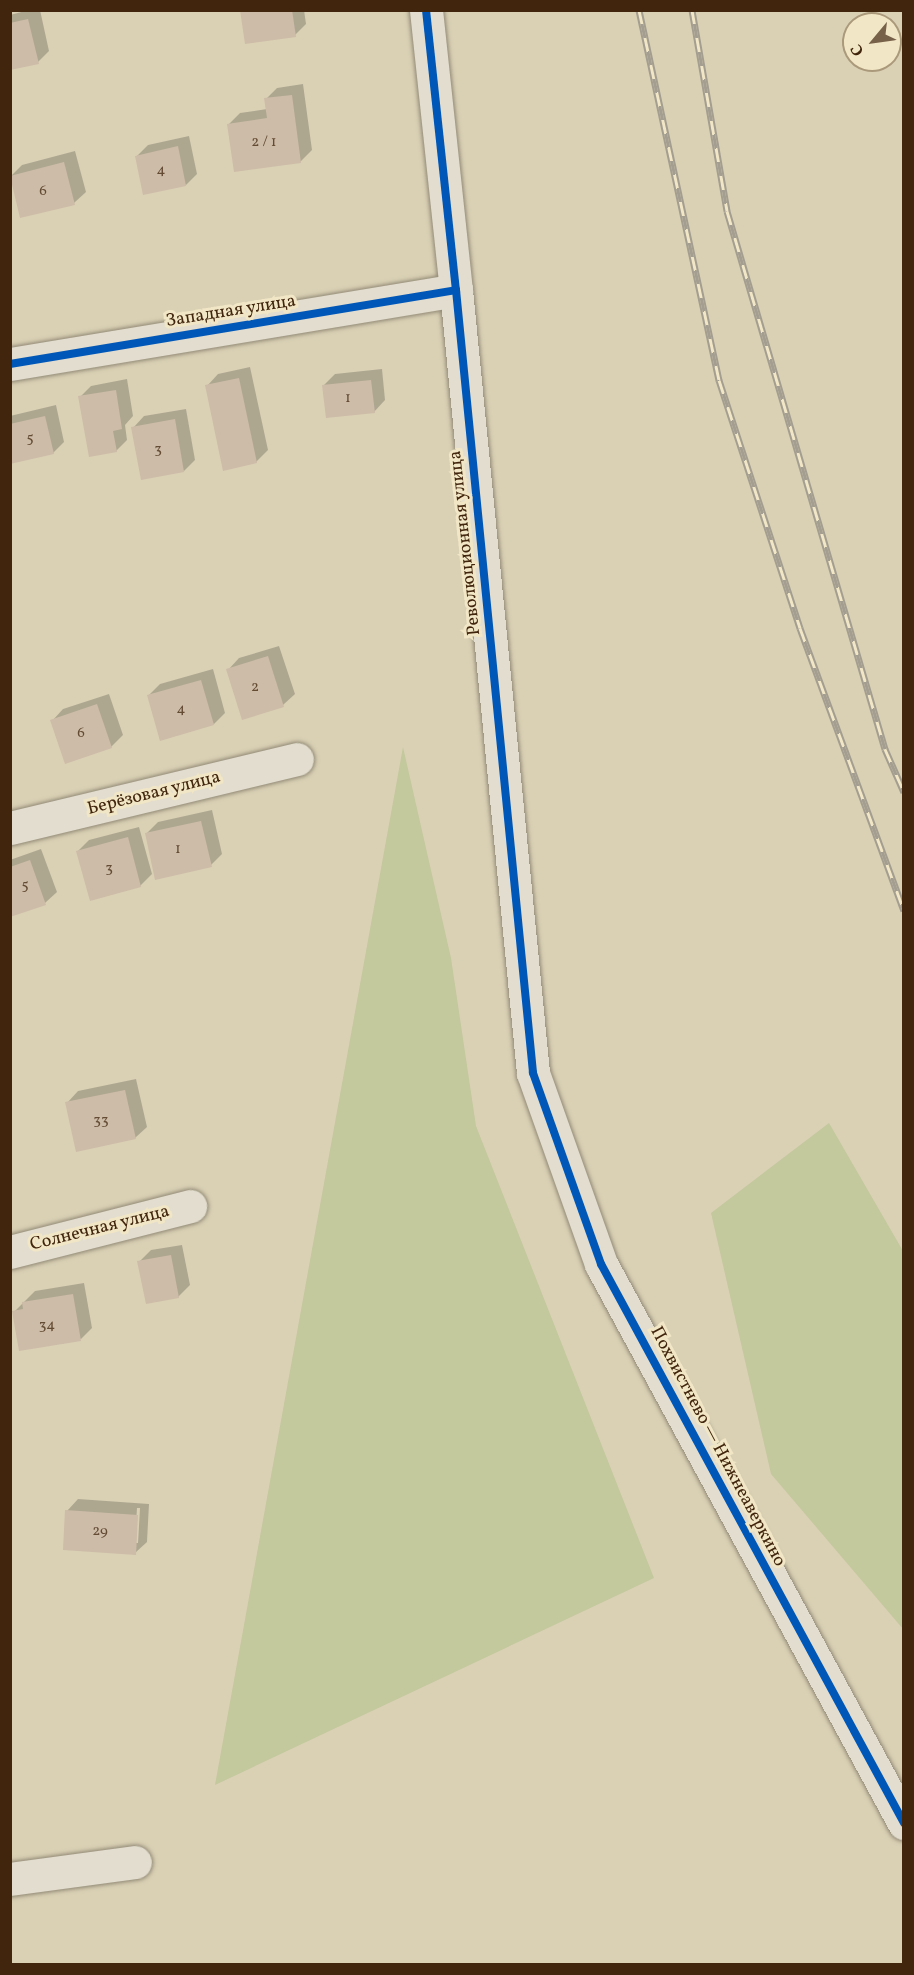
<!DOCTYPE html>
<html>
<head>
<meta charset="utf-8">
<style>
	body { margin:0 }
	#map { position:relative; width:914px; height:1975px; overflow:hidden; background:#dad1b5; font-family:Vollkorn,serif }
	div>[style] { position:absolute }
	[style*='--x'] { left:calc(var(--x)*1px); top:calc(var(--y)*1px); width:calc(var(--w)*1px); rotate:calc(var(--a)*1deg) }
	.green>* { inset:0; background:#c3c89d }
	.shadow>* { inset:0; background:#0003 }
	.building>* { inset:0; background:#cdbca8 }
	.roads { filter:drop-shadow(0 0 2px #938a77) drop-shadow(0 0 2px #938a77) }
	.minor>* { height:33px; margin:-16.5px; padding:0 16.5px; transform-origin:16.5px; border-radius:16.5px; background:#e2ddce }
	.rail>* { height:7px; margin-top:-3.5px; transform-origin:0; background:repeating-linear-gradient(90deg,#f1e6c5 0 14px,#a49e91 0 28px); box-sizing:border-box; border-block:2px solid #a49e91 }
	.cycleway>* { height:8px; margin:-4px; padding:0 4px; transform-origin:4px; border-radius:4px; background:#0057b8 }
	span { translate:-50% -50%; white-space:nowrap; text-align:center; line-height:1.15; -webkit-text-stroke:6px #f1e6c5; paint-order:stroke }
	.number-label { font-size:15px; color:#644b34 }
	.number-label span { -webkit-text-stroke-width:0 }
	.street-label { font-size:18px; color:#41250d }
	.frame { position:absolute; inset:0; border:12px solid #41250d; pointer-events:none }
	.north { position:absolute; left:842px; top:12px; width:60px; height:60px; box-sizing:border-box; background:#f1e6c5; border:2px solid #ab997b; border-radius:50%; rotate:241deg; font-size:16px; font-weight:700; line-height:24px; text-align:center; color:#41250d }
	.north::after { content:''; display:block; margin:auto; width:21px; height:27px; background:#776148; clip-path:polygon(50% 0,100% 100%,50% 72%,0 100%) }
</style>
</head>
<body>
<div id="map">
	<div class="green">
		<i style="clip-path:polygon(403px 747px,451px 958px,476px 1126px,654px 1578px,215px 1785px)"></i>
		<i style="clip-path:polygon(829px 1123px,903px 1251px,903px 1629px,771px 1474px,711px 1213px)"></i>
	</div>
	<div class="shadow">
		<i style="clip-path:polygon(29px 10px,40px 10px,49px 51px,38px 62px,10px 68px,10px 15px)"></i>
		<i style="clip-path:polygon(242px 10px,304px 10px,306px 24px,295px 35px)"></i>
		<i style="clip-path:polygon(303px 84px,312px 150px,300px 162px,229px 124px,240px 113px,267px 109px,266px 99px,277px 88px)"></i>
		<i style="clip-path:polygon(189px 136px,197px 174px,186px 185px,137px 156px,148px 145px)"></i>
		<i style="clip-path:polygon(75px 151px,86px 192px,74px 203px,11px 176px,22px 165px)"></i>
		<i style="clip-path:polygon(250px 367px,268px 450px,256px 462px,207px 386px,218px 374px)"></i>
		<i style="clip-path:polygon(382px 369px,385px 400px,374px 412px,323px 386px,335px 374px)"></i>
		<i style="clip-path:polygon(127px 379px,133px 416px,125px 425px,127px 440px,116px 451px,80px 397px,91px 386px)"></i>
		<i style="clip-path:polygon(56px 405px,64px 442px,53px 453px,10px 463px,10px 416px)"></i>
		<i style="clip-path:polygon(186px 409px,195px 460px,184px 471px,133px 428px,144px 416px)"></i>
		<i style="clip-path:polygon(279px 646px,295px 694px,283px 705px,228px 670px,239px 658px)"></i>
		<i style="clip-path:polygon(213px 669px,225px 713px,214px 724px,148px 696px,160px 684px)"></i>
		<i style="clip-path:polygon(109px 694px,123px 735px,111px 747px,52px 721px,63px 709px)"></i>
		<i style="clip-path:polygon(212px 810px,222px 854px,211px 865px,146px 834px,158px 822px)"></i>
		<i style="clip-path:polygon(139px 827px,152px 874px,140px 886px,78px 851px,89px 840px)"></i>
		<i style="clip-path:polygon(41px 849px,57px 892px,45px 903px,10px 916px,10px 860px)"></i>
		<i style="clip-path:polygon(136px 1079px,147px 1127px,135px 1138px,67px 1103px,78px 1091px)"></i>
		<i style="clip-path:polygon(182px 1245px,190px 1285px,178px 1297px,139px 1262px,151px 1250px)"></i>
		<i style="clip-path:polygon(84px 1283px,92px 1328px,81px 1339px,14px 1312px,35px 1291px)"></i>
		<i style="clip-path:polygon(evenodd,78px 1499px,149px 1504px,147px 1542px,135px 1553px,67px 1511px,78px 1499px,137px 1508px,140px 1508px,138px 1543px,135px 1543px,137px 1508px)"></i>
	</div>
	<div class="building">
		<i style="clip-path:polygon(240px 10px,292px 10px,296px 37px,245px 44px)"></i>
		<i style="clip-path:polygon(28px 19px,39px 64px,10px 70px,10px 23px)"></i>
		<i style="clip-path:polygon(292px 95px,301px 163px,234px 172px,227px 124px,267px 118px,264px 98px)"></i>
		<i style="clip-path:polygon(178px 146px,186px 186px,143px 195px,135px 156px)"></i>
		<i style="clip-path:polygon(64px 162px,75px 205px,20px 218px,10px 176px)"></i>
		<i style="clip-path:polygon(239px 378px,257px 463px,223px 471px,205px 385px)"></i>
		<i style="clip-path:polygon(371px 380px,375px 413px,326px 418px,322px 385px)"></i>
		<i style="clip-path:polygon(116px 390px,122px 429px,113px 431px,117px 452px,89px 457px,78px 396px)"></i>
		<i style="clip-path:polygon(45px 416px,54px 454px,10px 464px,10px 424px)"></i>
		<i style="clip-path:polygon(175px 419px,184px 472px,141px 480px,131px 427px)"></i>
		<i style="clip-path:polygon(268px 656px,284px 707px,242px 720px,226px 669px)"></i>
		<i style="clip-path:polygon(201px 680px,214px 725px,160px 741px,147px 695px)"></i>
		<i style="clip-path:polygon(97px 704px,112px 748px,65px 764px,50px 720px)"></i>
		<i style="clip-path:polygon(201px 821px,212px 867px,155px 880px,145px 833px)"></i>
		<i style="clip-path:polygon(128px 837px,141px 887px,90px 901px,76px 851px)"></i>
		<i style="clip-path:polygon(30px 860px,46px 905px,10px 917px,10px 867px)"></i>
		<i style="clip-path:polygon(125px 1090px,136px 1139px,76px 1152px,65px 1102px)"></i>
		<i style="clip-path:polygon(171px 1255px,179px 1298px,146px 1304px,137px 1261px)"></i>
		<i style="clip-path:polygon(73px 1294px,81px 1341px,19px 1351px,12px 1311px,23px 1309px,22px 1302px)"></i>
		<i style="clip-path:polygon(65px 1510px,138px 1515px,136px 1555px,63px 1550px)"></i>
	</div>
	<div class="roads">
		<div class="minor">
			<i style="--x:426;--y:10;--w:282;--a:83.9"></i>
			<i style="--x:456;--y:290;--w:787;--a:84.38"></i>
			<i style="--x:533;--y:1073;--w:203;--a:70.4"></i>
			<i style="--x:601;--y:1264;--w:636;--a:61.54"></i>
			<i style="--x:10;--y:364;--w:452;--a:-9.4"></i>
			<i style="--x:10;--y:828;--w:295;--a:-13.5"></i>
			<i style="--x:10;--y:1252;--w:186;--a:-14.3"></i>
			<i style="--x:10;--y:1879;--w:126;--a:-7.7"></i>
		</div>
	</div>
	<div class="rail">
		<i style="--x:639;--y:10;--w:379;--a:77.8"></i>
		<i style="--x:719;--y:380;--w:261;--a:71.9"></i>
		<i style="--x:800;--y:628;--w:301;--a:69.8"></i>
		<i style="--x:692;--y:10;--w:204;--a:80.1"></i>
		<i style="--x:727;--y:211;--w:561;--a:73.63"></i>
		<i style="--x:885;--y:749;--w:47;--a:66.2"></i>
	</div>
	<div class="cycleway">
		<i style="--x:426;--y:10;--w:282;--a:83.9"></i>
		<i style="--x:456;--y:290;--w:787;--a:84.38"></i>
		<i style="--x:533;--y:1073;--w:203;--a:70.4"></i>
		<i style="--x:601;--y:1264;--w:636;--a:61.54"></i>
		<i style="--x:10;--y:364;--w:452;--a:-9.4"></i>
	</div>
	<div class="number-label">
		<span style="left:264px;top:143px">2 / 1</span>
		<span style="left:161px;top:171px">4</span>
		<span style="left:43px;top:192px">6</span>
		<span style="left:348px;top:399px">1</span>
		<span style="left:30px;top:439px">5</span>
		<span style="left:158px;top:450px">3</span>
		<span style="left:255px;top:688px">2</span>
		<span style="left:181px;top:710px">4</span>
		<span style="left:81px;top:734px">6</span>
		<span style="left:178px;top:850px">1</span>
		<span style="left:109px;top:869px">3</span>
		<span style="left:25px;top:886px">5</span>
		<span style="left:101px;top:1121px">33</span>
		<span style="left:47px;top:1326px">34</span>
		<span style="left:100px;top:1532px">29</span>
	</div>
	<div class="street-label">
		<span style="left:231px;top:312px;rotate:-9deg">Западная улица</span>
		<span style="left:466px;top:543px;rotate:-96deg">Революционная улица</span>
		<span style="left:154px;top:794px;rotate:-14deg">Берёзовая улица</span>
		<span style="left:100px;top:1229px;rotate:-14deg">Солнечная улица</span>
		<span style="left:717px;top:1447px;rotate:62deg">Похвистнево — Нижнеаверкино</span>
	</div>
	<div class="frame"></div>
	<div class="north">С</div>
</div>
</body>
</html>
